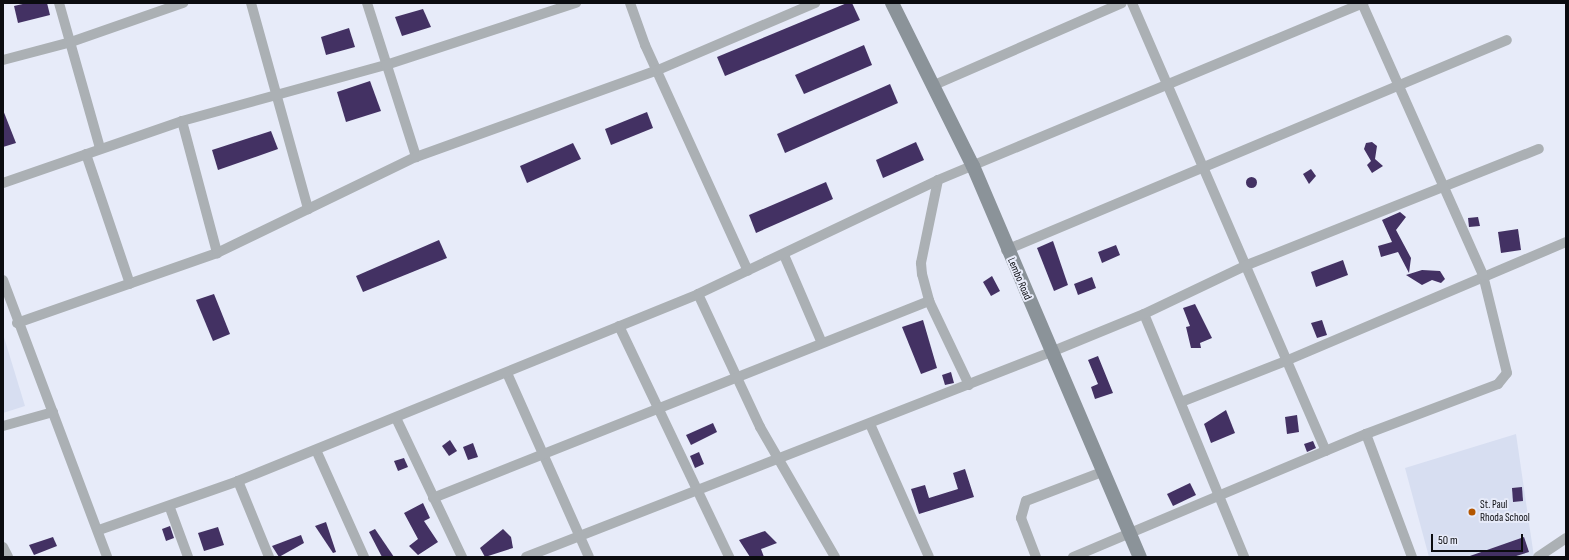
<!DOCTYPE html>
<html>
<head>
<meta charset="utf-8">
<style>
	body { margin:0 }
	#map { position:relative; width:1569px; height:560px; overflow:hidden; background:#e7ebf9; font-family:"Sofia Sans Condensed",sans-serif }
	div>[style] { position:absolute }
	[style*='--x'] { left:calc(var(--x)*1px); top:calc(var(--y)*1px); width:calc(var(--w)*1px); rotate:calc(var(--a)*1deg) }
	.built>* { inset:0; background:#d7def1 }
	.building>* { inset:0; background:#433163 }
	.round { border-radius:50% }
	.street>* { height:10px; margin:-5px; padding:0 5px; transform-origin:5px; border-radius:5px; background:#abb0b4 }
	.secondary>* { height:14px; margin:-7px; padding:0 7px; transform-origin:7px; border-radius:7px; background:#8b9399 }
	.dots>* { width:11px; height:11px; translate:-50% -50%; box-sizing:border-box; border:2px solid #e7ebf9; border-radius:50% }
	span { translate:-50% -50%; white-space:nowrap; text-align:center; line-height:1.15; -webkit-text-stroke:4px #e7ebf9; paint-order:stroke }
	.street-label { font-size:11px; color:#0b0c10 }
	.poi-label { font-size:11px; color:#0b0c10 }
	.left { translate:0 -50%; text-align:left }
	.frame { position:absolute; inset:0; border:4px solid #0b0c10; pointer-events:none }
	.scale { position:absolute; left:1431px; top:534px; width:92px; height:18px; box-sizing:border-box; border:2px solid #0b0c10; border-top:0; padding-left:5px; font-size:12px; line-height:14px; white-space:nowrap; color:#0b0c10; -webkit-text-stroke:3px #e7ebf9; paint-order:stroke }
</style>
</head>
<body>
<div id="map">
	<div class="built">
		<i style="clip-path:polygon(3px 334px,25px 406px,3px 413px)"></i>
		<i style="clip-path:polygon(1516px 434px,1534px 557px,1429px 557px,1405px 468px)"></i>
	</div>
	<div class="building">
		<i style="clip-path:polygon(27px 3px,47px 3px,50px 15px,18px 23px,14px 6px)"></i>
		<i style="clip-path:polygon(847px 3px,852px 3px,860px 20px,725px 76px,717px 57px)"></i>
		<i style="clip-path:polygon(423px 9px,431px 27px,402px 36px,395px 17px)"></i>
		<i style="clip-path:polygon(349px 28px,355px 47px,326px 55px,321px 37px)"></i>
		<i style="clip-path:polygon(864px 45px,872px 65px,804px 94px,795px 75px)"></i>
		<i style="clip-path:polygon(370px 81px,381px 111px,346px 122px,337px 92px)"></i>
		<i style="clip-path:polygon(890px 84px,898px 103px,785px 153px,777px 134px)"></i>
		<i style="clip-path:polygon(3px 110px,16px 143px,3px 147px)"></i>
		<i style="clip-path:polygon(647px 112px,653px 128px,611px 145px,605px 129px)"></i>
		<i style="clip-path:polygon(271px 131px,278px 149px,218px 170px,212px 150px)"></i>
		<i style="clip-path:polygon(916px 142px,924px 160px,883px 178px,876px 160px)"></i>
		<i style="clip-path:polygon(1372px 142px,1377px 146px,1375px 159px,1383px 166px,1372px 173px,1367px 165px,1371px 161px,1364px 149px,1366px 143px)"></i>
		<i style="clip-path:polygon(573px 143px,581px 159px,527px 183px,520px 166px)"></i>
		<i style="clip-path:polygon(1311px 169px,1316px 176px,1309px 184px,1303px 174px)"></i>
		<i class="round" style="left:1245.5px;top:176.5px;width:11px;height:11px"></i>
		<i style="clip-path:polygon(826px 182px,833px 199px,756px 233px,749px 215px)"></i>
		<i style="clip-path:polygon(1400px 212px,1406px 217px,1396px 230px,1411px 258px,1409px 273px,1398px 252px,1381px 257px,1378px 246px,1392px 242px,1382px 220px)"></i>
		<i style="clip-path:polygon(1478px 217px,1480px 226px,1469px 227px,1468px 218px)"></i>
		<i style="clip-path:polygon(1518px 229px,1521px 250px,1501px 253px,1498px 232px)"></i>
		<i style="clip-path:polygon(439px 240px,447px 258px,363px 292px,356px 276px)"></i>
		<i style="clip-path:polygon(1053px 241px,1068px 285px,1054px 291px,1037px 248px)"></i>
		<i style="clip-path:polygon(1116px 245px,1120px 255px,1102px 263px,1098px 252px)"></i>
		<i style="clip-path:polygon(1343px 260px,1348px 275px,1316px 287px,1311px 272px)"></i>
		<i style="clip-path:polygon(1422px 270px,1440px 271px,1445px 279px,1441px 283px,1432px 280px,1422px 285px,1406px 275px)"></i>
		<i style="clip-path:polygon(992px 276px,1000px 291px,991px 296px,983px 282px)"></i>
		<i style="clip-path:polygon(1092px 277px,1096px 288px,1078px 295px,1074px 284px)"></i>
		<i style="clip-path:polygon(214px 294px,230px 334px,213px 341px,196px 300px)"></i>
		<i style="clip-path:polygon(1195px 304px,1212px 338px,1200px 343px,1201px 348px,1191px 348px,1186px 327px,1190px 326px,1183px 308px)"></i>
		<i style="clip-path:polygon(923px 320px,937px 368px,921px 374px,902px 327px)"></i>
		<i style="clip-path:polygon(1322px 320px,1327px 335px,1317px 338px,1311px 323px)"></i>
		<i style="clip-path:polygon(1098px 356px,1113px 393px,1095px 399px,1091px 387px,1098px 384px,1088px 360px)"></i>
		<i style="clip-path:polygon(951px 372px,954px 383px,945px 385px,942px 375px)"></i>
		<i style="clip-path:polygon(1226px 410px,1235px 433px,1211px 443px,1204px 424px)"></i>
		<i style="clip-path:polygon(1297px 415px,1299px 432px,1287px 434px,1285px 417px)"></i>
		<i style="clip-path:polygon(713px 423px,717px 432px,691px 445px,686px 435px)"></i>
		<i style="clip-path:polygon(450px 440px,457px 451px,449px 456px,442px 446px)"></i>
		<i style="clip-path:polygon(1313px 441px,1316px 448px,1307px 452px,1304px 444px)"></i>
		<i style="clip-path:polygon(473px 443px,478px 457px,468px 460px,463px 447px)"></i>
		<i style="clip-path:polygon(699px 452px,704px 464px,695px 468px,690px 456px)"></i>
		<i style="clip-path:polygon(404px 458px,408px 467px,398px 471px,394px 461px)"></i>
		<i style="clip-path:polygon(965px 469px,974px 497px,919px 514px,911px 489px,925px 485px,929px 498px,958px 489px,953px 473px)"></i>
		<i style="clip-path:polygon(1190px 483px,1196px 495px,1173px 506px,1167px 494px)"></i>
		<i style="clip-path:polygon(1522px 487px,1523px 501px,1513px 502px,1512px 488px)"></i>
		<i style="clip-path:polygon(423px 503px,430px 518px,424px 521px,438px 542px,418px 555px,409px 546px,418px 539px,404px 513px)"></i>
		<i style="clip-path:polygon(326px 522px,336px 552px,333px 553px,315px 526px)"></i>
		<i style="clip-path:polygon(170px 526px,174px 538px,166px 541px,162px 529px)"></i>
		<i style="clip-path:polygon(218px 527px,224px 545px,204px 551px,198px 533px)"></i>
		<i style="clip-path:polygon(375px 529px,394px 557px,382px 557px,369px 532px)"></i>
		<i style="clip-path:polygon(503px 529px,511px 537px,513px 548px,485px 557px,480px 548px)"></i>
		<i style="clip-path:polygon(765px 531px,777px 543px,761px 549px,764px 557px,750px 557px,739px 540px)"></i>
		<i style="clip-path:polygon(301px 535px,304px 543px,279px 557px,272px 546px)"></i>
		<i style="clip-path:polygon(53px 537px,57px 546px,34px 555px,29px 545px)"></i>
		<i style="clip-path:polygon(1524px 537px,1529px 552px,1513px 557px,1467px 557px)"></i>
	</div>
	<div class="street">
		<i style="--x:59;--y:3;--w:151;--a:74.2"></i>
		<i style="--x:251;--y:3;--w:214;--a:74.5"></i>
		<i style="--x:367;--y:3;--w:162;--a:72.3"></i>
		<i style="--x:630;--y:3;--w:45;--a:70.3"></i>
		<i style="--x:645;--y:45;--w:248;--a:65.5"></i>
		<i style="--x:1132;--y:3;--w:488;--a:66.6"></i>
		<i style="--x:3;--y:60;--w:70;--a:-14.8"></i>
		<i style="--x:71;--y:42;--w:119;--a:-19.2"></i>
		<i style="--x:932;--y:86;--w:207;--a:-23.6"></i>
		<i style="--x:182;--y:121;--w:137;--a:75.1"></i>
		<i style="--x:86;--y:154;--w:137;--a:71.3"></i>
		<i style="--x:938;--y:180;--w:85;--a:101.6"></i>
		<i style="--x:921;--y:263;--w:11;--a:85"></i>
		<i style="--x:922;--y:274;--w:28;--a:75"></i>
		<i style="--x:929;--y:301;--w:93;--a:64.5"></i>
		<i style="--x:3;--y:183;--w:189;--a:-19.1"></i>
		<i style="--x:182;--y:121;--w:212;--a:-15.4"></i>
		<i style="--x:386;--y:65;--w:200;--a:-18.1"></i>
		<i style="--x:1006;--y:250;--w:543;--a:-22.74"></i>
		<i style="--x:784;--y:255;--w:94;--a:66.7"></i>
		<i style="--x:3;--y:280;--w:296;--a:69.4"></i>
		<i style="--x:698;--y:294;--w:147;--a:65"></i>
		<i style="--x:760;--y:427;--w:150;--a:60"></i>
		<i style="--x:1144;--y:314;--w:263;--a:67.6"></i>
		<i style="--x:17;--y:323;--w:212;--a:-19.3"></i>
		<i style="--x:217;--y:253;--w:221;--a:-25.8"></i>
		<i style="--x:416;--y:157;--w:257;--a:-19.8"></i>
		<i style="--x:658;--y:70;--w:171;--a:-23.1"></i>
		<i style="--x:619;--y:326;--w:256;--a:64.5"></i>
		<i style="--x:507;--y:373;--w:201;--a:66"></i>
		<i style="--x:1181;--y:402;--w:115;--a:-21.4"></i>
		<i style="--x:1288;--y:360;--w:302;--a:-23"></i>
		<i style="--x:396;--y:418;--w:154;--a:64.6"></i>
		<i style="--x:870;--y:424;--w:145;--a:66.1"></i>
		<i style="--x:3;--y:426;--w:52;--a:-15.6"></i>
		<i style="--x:1366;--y:434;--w:131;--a:69.5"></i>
		<i style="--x:316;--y:450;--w:117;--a:65.8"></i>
		<i style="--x:238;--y:481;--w:82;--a:67.8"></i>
		<i style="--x:433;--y:498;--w:534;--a:-21.66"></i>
		<i style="--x:170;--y:508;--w:52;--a:69.8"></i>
		<i style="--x:99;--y:530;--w:147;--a:-19.4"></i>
		<i style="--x:238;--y:481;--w:497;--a:-22.1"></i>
		<i style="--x:698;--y:294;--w:266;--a:-25.4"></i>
		<i style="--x:938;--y:180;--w:461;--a:-22.6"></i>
		<i style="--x:3;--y:547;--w:11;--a:63"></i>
		<i style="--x:526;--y:557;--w:564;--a:-21.33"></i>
		<i style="--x:1051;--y:352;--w:100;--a:-22.2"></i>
		<i style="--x:1144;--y:314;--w:114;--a:-25.4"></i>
		<i style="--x:1247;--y:265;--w:314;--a:-21.7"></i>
		<i style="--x:1036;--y:557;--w:42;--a:-111"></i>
		<i style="--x:1021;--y:518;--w:18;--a:-74"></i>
		<i style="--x:1026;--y:501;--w:81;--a:-20.9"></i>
		<i style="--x:1073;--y:557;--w:318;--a:-22.8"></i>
		<i style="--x:1366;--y:434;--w:141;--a:-20.7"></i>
		<i style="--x:1498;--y:384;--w:14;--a:-51"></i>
		<i style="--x:1507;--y:373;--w:101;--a:-103.8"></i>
		<i style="--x:1483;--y:275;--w:298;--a:-114"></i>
		<i style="--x:1538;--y:557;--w:34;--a:-34"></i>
	</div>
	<div class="secondary">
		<i style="--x:892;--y:3;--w:182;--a:63.6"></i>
		<i style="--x:973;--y:166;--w:425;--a:66.9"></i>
	</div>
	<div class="dots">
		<i style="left:1472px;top:512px;background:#b35600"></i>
	</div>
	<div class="street-label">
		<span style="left:1019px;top:279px;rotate:67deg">Lembo Road</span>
	</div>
	<div class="poi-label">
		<span class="left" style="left:1480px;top:512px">St. Paul<br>Rhoda School</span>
	</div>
	<div class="frame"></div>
	<div class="scale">50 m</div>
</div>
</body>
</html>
